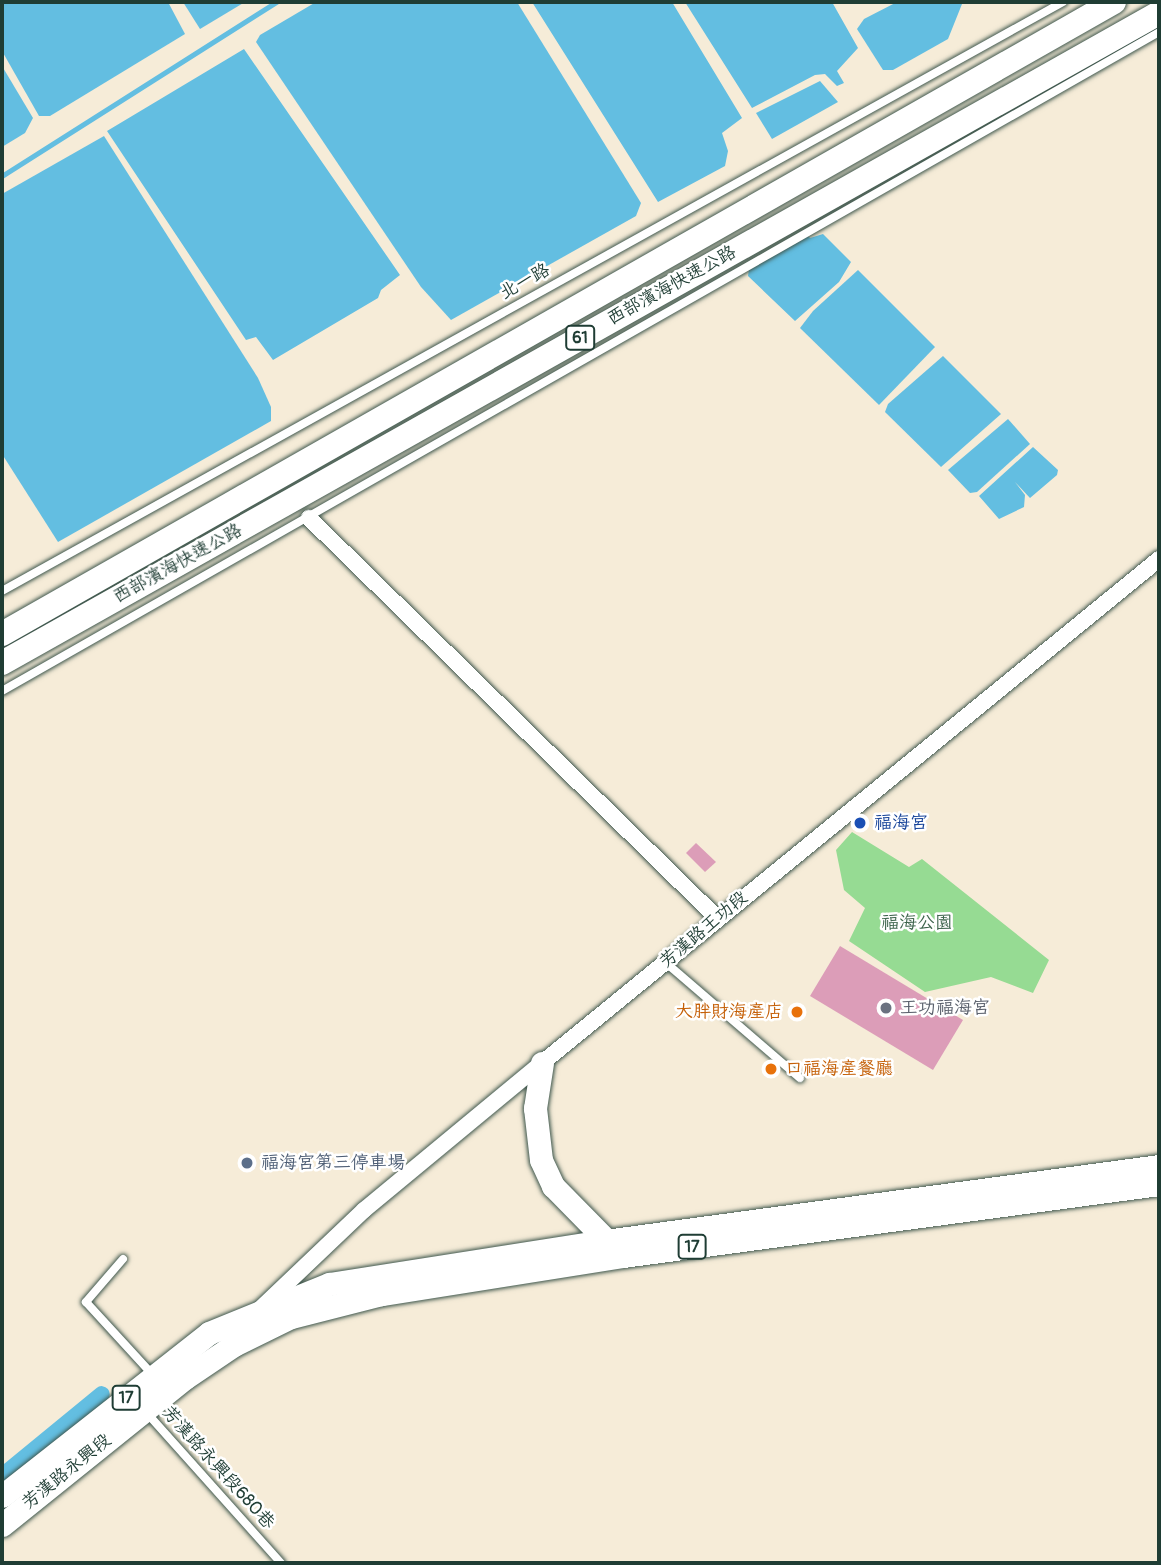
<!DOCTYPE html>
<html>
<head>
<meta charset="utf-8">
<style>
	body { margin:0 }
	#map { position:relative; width:1161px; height:1565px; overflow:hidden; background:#f6ecd8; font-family:Pangolin,"LXGW WenKai TC",sans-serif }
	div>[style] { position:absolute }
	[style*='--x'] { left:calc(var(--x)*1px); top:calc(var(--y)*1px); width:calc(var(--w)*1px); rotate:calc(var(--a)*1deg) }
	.green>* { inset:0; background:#96db93 }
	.water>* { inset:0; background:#63bee1 }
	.stream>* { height:4.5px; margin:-2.25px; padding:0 2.25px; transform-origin:2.25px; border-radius:2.25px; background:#63bee1 }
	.canal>* { height:16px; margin:-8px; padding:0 8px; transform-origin:8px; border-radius:8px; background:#63bee1 }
	.building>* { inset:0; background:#dc9db8 }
	.roads { filter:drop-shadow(0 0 2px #3f574d) drop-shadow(0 0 2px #3f574d) }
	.service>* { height:8px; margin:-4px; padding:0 4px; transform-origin:4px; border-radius:4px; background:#fff }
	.minor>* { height:16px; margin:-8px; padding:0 8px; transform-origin:8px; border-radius:8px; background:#fff }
	.primary>* { height:23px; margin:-11.5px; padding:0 11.5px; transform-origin:11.5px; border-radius:11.5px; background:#fff }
	.trunk>* { height:24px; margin:-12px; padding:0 12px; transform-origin:12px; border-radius:12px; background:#fff }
	.dots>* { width:19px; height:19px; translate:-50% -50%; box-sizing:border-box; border:4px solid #fff; border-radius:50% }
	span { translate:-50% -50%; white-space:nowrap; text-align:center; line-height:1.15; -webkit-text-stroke:5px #fff; paint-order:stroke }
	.shield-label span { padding:2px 5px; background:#fff; border:2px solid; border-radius:5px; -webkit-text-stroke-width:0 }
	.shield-label { font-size:16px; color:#1f3d34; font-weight:700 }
	.street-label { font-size:18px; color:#1f3d34 }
	.transit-label { font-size:18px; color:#164399 }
	.left { translate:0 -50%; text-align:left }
	.park-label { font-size:18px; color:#3d644c }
	.worship-label { font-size:18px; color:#5b616d }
	.food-label { font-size:18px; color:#c56008 }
	.right { translate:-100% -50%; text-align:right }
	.service-label { font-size:18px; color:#4e5e75 }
	.frame { position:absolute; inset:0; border:4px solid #1f3d34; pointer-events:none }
</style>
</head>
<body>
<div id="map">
	<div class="green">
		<i style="clip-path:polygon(852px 832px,909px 867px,922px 859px,1049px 960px,1033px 993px,991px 977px,925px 992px,849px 941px,865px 908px,844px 890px,836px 850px)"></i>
	</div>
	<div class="water">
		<i style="clip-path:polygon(2px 2px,168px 2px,185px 34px,50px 116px,39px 116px,2px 51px)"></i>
		<i style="clip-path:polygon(183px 2px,245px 2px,200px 29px)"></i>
		<i style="clip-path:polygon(316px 2px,517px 2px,641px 203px,636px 216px,451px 320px,421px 287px,256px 42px,260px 35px)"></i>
		<i style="clip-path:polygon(532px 2px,672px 2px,742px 118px,722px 133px,728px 151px,725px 166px,658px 202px)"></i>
		<i style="clip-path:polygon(685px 2px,832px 2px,858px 48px,837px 71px,844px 83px,837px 86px,825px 74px,815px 75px,752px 108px)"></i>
		<i style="clip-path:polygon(897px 2px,962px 4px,948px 39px,893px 70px,883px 70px,857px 29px,864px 19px)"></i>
		<i style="clip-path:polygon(244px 49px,400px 275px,381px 290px,378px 298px,273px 360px,256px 337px,246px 340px,107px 131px)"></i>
		<i style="clip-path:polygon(2px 66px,33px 118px,25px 133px,2px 147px)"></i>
		<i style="clip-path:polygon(820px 81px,838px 102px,772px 139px,756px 113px)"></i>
		<i style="clip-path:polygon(104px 136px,258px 378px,271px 407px,271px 421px,58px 542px,2px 454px,2px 194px)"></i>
		<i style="clip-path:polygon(806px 234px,810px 238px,823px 234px,851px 262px,839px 282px,795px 321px,748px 276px,749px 269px)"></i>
		<i style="clip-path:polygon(858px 270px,935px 347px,879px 405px,800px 328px,813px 311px)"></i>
		<i style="clip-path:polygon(943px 356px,1001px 414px,941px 467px,885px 412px,888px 404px)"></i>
		<i style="clip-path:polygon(1008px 419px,1030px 444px,977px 492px,970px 493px,948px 470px)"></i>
		<i style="clip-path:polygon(1033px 447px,1058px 470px,1057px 475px,1030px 498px,1015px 482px,1025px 495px,1024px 507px,999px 519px,979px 496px)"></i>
	</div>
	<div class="stream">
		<i style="--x:2;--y:176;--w:325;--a:-32.4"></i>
	</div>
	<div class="canal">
		<i style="--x:2;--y:1476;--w:129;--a:-39.4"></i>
	</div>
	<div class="building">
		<i style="clip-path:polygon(696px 843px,716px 862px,705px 872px,686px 853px)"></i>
		<i style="clip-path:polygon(840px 946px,963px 1020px,933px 1070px,810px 996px)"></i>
	</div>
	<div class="roads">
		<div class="service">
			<i style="--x:2;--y:591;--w:1214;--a:-29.04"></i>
			<i style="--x:2;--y:691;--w:1332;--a:-29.66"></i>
			<i style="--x:665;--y:962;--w:178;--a:40.7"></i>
			<i style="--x:123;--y:1259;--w:57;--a:130.7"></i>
			<i style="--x:86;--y:1302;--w:98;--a:47.5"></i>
			<i style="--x:146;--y:1412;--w:203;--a:48.2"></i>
		</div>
		<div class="minor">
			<i style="--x:309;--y:518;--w:571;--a:44.43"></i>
			<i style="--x:260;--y:1309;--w:144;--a:-43.6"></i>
			<i style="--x:364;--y:1210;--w:231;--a:-39.6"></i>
			<i style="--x:542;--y:1063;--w:797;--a:-39.24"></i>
		</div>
		<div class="primary">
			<i style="--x:542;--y:1063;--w:46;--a:98.8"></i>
			<i style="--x:535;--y:1108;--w:52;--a:83.4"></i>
			<i style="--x:541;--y:1160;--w:29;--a:65"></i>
			<i style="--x:553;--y:1186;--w:86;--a:45.5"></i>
			<i style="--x:2;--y:1496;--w:263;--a:-38.2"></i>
			<i style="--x:209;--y:1333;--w:130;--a:-22.2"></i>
			<i style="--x:329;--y:1284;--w:279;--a:-8.9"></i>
			<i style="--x:605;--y:1241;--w:559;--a:-7.71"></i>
			<i style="--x:2;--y:1525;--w:235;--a:-38.8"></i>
			<i style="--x:185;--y:1378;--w:59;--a:-34"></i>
			<i style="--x:234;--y:1345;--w:64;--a:-26.2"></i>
			<i style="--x:291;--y:1317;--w:94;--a:-14.2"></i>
			<i style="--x:382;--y:1294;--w:244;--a:-9"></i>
			<i style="--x:623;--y:1256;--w:541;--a:-7.65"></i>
		</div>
		<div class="trunk">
			<i style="--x:2;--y:634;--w:1279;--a:-29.61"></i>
			<i style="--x:2;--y:663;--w:1327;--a:-29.33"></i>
		</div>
	</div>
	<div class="dots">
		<i style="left:860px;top:823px;background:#1a4fb4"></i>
		<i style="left:886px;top:1008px;background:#6b7280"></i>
		<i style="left:797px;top:1012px;background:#e8710a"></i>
		<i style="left:771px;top:1069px;background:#e8710a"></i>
		<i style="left:247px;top:1163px;background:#5c6f8a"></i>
	</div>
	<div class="shield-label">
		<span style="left:580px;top:338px">61</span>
		<span style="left:692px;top:1247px">17</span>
		<span style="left:126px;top:1398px">17</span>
	</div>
	<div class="street-label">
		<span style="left:525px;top:282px;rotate:-29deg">北一路</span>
		<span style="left:672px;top:286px;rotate:-29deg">西部濱海快速公路</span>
		<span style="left:178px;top:564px;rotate:-29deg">西部濱海快速公路</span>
		<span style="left:704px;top:930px;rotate:-40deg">芳漢路王功段</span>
		<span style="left:218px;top:1468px;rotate:48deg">芳漢路永興段680巷</span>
		<span style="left:67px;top:1472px;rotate:-39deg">芳漢路永興段</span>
	</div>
	<div class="transit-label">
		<span class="left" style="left:874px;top:823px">福海宮</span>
	</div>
	<div class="park-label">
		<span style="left:917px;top:923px">福海公園</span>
	</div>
	<div class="worship-label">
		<span class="left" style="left:900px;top:1008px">王功福海宮</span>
	</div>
	<div class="food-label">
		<span class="right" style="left:783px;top:1012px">大胖財海產店</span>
		<span class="left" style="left:785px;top:1069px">口福海產餐廳</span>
	</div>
	<div class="service-label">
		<span class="left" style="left:261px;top:1163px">福海宮第三停車場</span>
	</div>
	<div class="frame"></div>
</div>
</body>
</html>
